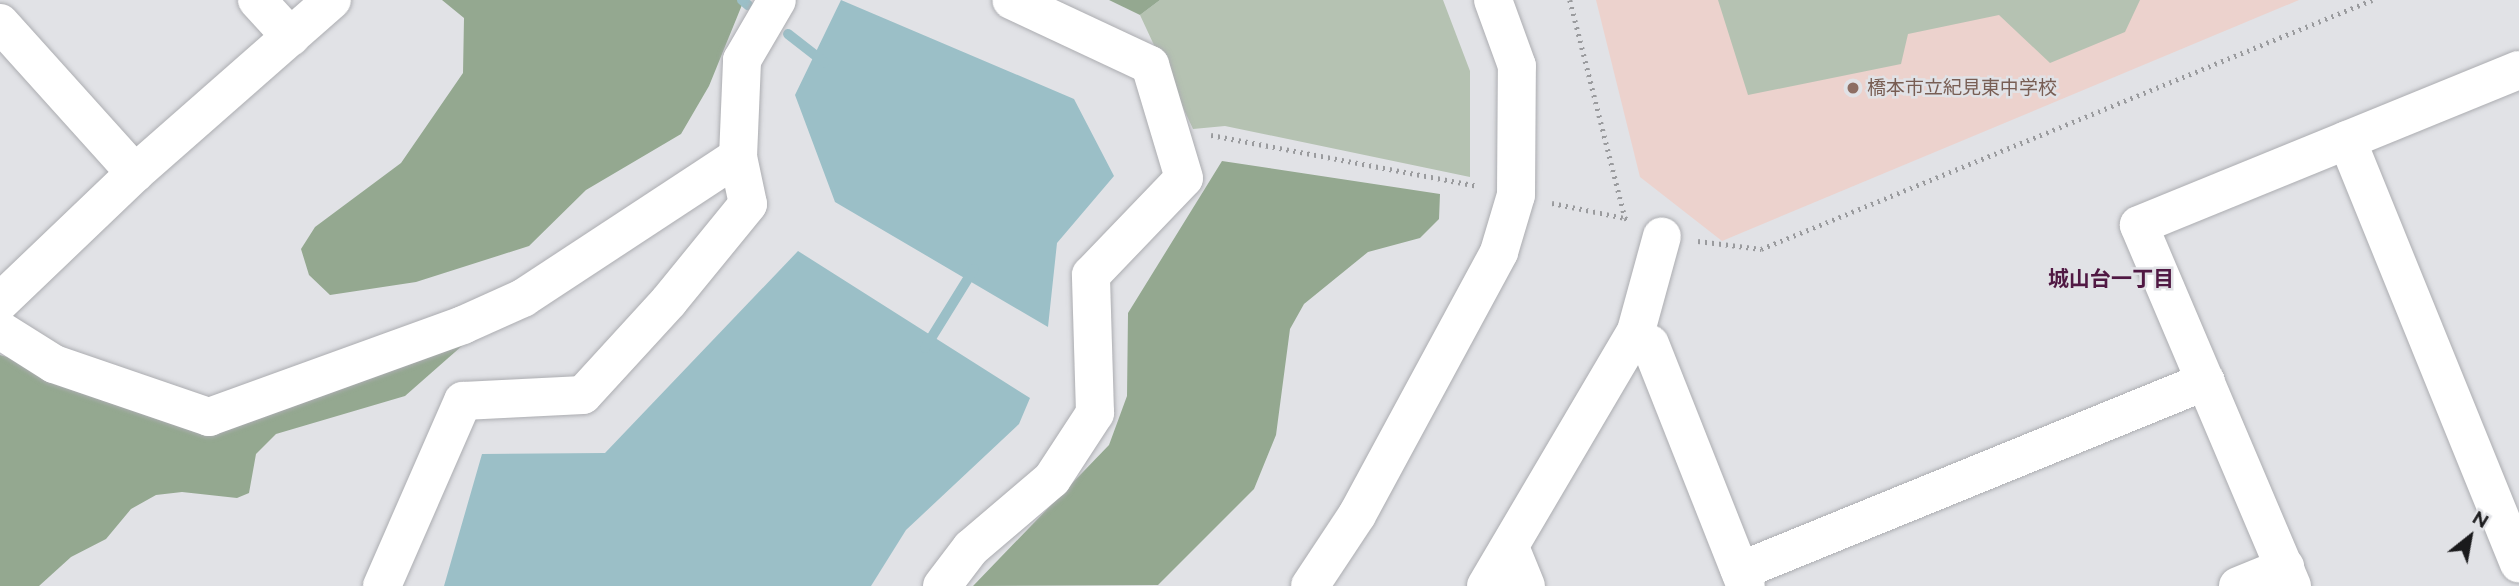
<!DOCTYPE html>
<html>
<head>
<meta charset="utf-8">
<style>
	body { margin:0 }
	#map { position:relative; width:2519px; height:586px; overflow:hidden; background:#e1e2e6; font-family:Raleway,"Noto Sans JP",sans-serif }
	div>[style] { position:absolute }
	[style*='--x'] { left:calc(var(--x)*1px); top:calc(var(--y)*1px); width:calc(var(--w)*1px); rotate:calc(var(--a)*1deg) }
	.education>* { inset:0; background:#ecd2cd }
	.green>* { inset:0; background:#b5c2b2 }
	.forest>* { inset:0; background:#94a890 }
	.water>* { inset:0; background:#9bbfc7 }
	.stream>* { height:10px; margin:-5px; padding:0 5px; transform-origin:5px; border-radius:5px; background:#9bbfc7 }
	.path>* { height:4.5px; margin-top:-2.25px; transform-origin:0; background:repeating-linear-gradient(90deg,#9a9b9e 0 2px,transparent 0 7px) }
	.roads { filter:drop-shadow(0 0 2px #acadb1) drop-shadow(0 0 2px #acadb1) }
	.street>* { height:38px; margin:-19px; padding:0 19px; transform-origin:19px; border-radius:19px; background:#fff }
	.secondary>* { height:38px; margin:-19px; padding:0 19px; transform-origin:19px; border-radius:19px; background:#fff }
	.dots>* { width:19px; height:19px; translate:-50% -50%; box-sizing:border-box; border:4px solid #e1e2e6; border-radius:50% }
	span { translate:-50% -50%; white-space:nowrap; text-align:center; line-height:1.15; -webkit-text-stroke:5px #e1e2e6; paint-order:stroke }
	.education-label { font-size:19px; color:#785e54 }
	.left { translate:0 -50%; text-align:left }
	.neighbourhood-label { font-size:21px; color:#501843; font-weight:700 }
	.north { position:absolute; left:2435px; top:502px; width:70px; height:70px; -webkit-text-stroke:5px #e1e2e6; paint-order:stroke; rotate:31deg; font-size:19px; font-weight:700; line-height:28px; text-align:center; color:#1a1a1c }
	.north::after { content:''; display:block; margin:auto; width:24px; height:32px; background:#1a1a1c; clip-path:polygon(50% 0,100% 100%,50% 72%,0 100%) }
</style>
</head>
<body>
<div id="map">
	<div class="education">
		<i style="clip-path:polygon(1596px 0,2299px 0,1722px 241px,1640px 177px)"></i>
	</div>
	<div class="green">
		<i style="clip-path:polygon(1160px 0,1443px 0,1470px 71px,1470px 177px,1225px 126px,1193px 129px,1140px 15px)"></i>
		<i style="clip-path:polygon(1718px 0,2140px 0,2125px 32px,2050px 63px,1999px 15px,1908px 34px,1901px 64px,1748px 95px)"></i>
	</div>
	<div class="forest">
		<i style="clip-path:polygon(442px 0,744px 0,709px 86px,681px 134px,586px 190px,529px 246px,416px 282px,330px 295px,309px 275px,301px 249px,315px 227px,401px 163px,463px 73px,464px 18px)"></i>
		<i style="clip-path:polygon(1109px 0,1160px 0,1140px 15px)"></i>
		<i style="clip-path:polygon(1222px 161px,1440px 194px,1439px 219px,1420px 238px,1368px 252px,1304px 304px,1290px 329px,1276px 435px,1254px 489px,1158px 585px,973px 586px,1109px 445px,1127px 396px,1128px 313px)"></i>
		<i style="clip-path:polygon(480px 330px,405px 396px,276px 434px,256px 454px,249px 493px,237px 498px,182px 492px,156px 495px,131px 509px,106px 539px,71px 557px,39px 586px,0 586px,0 355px,73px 376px,206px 430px)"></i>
	</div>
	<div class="water">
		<i style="clip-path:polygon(841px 0,1074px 99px,1114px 176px,1057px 243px,1048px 327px,835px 202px,795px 95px)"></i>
		<i style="clip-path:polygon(798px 251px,1030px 398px,1019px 424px,906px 530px,871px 586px,444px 586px,482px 454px,605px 453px)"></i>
	</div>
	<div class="stream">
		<i style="--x:742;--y:0;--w:8;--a:40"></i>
		<i style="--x:788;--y:34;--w:46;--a:37.9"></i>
		<i style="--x:925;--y:348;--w:93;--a:-58.2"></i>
	</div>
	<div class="path">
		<i style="--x:1570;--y:0;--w:225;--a:75.8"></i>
		<i style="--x:1625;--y:218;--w:6;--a:31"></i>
		<i style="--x:1211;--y:135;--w:272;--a:10.8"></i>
		<i style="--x:1552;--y:203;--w:75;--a:11.6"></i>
		<i style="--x:1698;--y:241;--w:64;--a:7.2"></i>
		<i style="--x:1761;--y:249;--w:660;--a:-22.17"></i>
	</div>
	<div class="roads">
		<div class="street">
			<i style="--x:257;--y:0;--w:50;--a:47.4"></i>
			<i style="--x:0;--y:23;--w:202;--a:48"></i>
			<i style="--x:2347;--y:140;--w:457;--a:67.9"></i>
			<i style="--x:0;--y:302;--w:187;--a:-43.7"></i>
			<i style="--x:135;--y:173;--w:262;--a:-41.3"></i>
			<i style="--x:0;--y:330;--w:64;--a:32.2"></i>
			<i style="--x:54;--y:364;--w:164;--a:18.9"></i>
			<i style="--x:209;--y:417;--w:270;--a:-19.9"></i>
			<i style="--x:463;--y:325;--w:66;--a:-24.2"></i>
			<i style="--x:523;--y:298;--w:257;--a:-33.3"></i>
			<i style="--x:1650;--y:344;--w:260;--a:68.4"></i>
			<i style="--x:1510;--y:547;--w:42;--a:67.7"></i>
			<i style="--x:1740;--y:571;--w:503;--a:-22.18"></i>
			<i style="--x:382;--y:586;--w:202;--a:-66.4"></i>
			<i style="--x:463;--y:401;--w:120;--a:-2.9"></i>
			<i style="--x:583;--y:395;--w:127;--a:-47.5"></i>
			<i style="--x:669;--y:301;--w:125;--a:-50.8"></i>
			<i style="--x:748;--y:204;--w:48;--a:-102"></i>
			<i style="--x:738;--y:157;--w:97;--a:-87.6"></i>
			<i style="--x:742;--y:60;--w:69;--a:-59.7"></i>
			<i style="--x:942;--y:586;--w:48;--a:-52.7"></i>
			<i style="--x:971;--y:548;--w:106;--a:-40.4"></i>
			<i style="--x:1052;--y:479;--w:79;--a:-56.9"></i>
			<i style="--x:1095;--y:413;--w:138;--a:-91.7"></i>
			<i style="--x:1091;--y:275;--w:134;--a:-46.2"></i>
			<i style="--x:1184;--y:178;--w:118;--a:-106.7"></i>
			<i style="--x:1150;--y:65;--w:153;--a:-154.9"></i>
			<i style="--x:1486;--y:586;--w:296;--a:-59.5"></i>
			<i style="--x:1636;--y:331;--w:98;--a:-74.7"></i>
			<i style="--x:2238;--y:586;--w:51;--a:-22"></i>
			<i style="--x:2292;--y:586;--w:392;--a:-113"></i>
			<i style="--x:2139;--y:225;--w:410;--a:-22.2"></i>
		</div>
		<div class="secondary">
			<i style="--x:1310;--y:586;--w:85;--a:-56.5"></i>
			<i style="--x:1357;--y:515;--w:299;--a:-61.6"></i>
			<i style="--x:1499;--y:252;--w:59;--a:-73.4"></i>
			<i style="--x:1516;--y:195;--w:129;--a:-89.6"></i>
			<i style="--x:1517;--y:66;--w:70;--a:-110"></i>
		</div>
	</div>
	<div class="dots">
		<i style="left:1853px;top:88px;background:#8d6e63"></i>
	</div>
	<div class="education-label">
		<span class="left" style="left:1867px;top:88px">橋本市立紀見東中学校</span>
	</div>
	<div class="neighbourhood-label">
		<span style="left:2111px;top:279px">城山台一丁目</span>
	</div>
	<div class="north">N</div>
</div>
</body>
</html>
